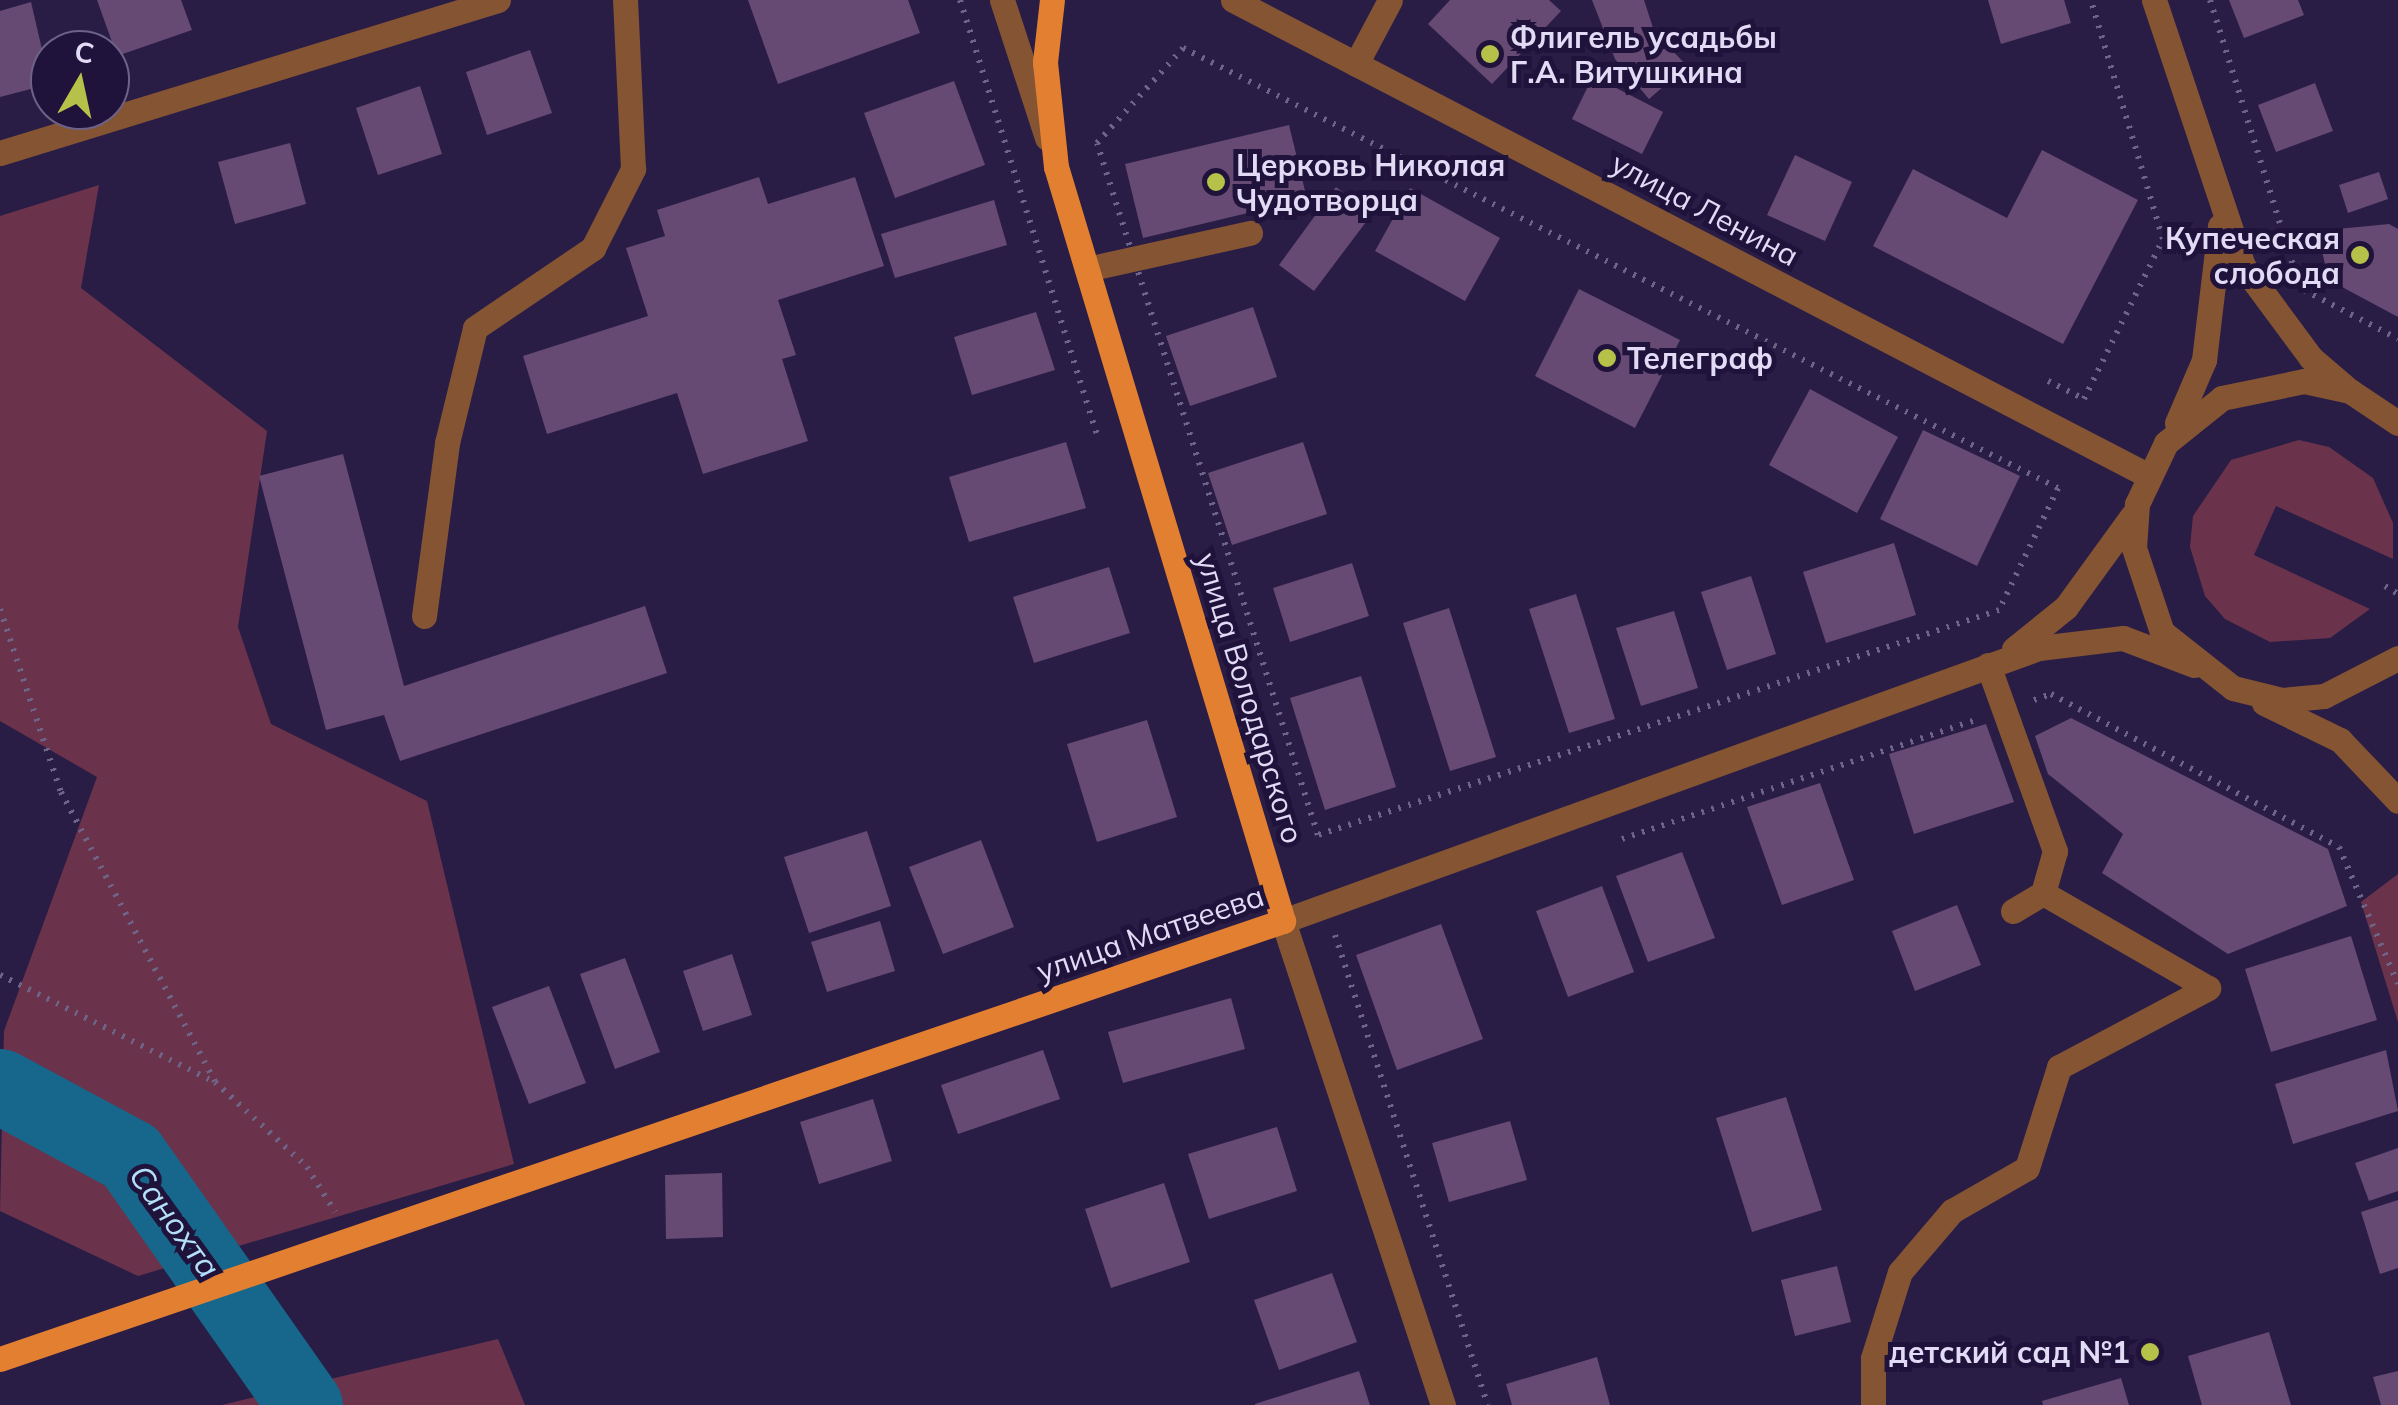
<!DOCTYPE html>
<html>
<head>
<meta charset="utf-8">
<style>
	body { margin:0 }
	#map { position:relative; width:2398px; height:1405px; overflow:hidden; background:#291d46; font-family:Mulish,sans-serif }
	div>[style] { position:absolute }
	[style*='--x'] { left:calc(var(--x)*1px); top:calc(var(--y)*1px); width:calc(var(--w)*1px); rotate:calc(var(--a)*1deg) }
	.green>* { inset:0; background:#6a334b }
	.river>* { height:75px; margin:-37.5px; padding:0 37.5px; transform-origin:37.5px; border-radius:37.5px; background:#17678c }
	.building>* { inset:0; background:#664a73 }
	.path>* { height:6px; margin-top:-3px; transform-origin:0; background:repeating-linear-gradient(90deg,#6e6488 0 2.5px,transparent 0 10.5px) }
	.minor>* { height:25px; margin:-12.5px; padding:0 12.5px; transform-origin:12.5px; border-radius:12.5px; background:#845433 }
	.major>* { height:25px; margin:-12.5px; padding:0 12.5px; transform-origin:12.5px; border-radius:12.5px; background:#e27f31 }
	.dots>* { width:28px; height:28px; translate:-50% -50%; box-sizing:border-box; border:5px solid #20133b; border-radius:50% }
	span { translate:-50% -50%; white-space:nowrap; text-align:center; line-height:1.15; -webkit-text-stroke:10px #20133b; paint-order:stroke }
	.poi-label { font-size:30px; color:#e1dbf6; font-weight:700 }
	.left { translate:0 -50%; text-align:left }
	.right { translate:-100% -50%; text-align:right }
	.street-label { font-size:30px; color:#e1dbf6 }
	.water-label { font-size:32px; color:#b3dff9; font-style:italic }
	.north { position:absolute; left:30px; top:30px; width:100px; height:100px; box-sizing:border-box; background:#20133b; border:2px solid #6d6386; border-radius:50%; rotate:9deg; font-size:28px; font-weight:700; line-height:40px; text-align:center; color:#e1dbf6 }
	.north::after { content:''; display:block; margin:auto; width:35px; height:45px; background:#b6c149; clip-path:polygon(50% 0,100% 100%,50% 72%,0 100%) }
</style>
</head>
<body>
<div id="map">
	<div class="green">
		<i style="clip-path:polygon(99px 185px,81px 288px,267px 431px,238px 627px,271px 724px,427px 801px,514px 1164px,138px 1276px,0 1211px,4px 1031px,97px 777px,0 721px,0 216px)"></i>
		<i style="clip-path:polygon(2299px 440px,2329px 447px,2373px 478px,2393px 523px,2393px 559px,2276px 506px,2254px 555px,2370px 609px,2330px 638px,2270px 642px,2225px 619px,2205px 596px,2190px 547px,2193px 516px,2231px 460px)"></i>
		<i style="clip-path:polygon(2398px 874px,2398px 1022px,2361px 902px)"></i>
		<i style="clip-path:polygon(498px 1339px,525px 1405px,222px 1405px)"></i>
	</div>
	<div class="river">
		<i style="--x:0;--y:1086;--w:148;--a:28.3"></i>
		<i style="--x:130;--y:1156;--w:304;--a:54.9"></i>
	</div>
	<div class="building">
		<i style="clip-path:polygon(97px 0,181px 0,192px 30px,117px 56px)"></i>
		<i style="clip-path:polygon(748px 0,908px 0,920px 33px,778px 84px)"></i>
		<i style="clip-path:polygon(1450px 0,1549px 0,1561px 11px,1492px 84px,1428px 24px)"></i>
		<i style="clip-path:polygon(1592px 0,1644px 0,1654px 31px,1687px 66px,1649px 99px,1615px 59px)"></i>
		<i style="clip-path:polygon(1988px 0,2064px 0,2071px 23px,2001px 44px)"></i>
		<i style="clip-path:polygon(2229px 0,2298px 0,2304px 15px,2244px 38px)"></i>
		<i style="clip-path:polygon(31px 2px,50px 84px,0 97px,0 11px)"></i>
		<i style="clip-path:polygon(530px 50px,552px 113px,487px 135px,466px 72px)"></i>
		<i style="clip-path:polygon(1593px 76px,1663px 112px,1642px 154px,1572px 119px)"></i>
		<i style="clip-path:polygon(954px 81px,985px 165px,895px 198px,864px 113px)"></i>
		<i style="clip-path:polygon(2315px 83px,2333px 131px,2276px 152px,2258px 105px)"></i>
		<i style="clip-path:polygon(420px 86px,442px 154px,378px 175px,356px 108px)"></i>
		<i style="clip-path:polygon(1289px 125px,1307px 199px,1143px 238px,1125px 164px)"></i>
		<i style="clip-path:polygon(290px 143px,306px 204px,235px 224px,218px 162px)"></i>
		<i style="clip-path:polygon(2042px 150px,2138px 200px,2063px 344px,1873px 246px,1913px 169px,2007px 218px)"></i>
		<i style="clip-path:polygon(1795px 155px,1852px 182px,1825px 241px,1767px 215px)"></i>
		<i style="clip-path:polygon(2379px 172px,2388px 199px,2348px 213px,2339px 185px)"></i>
		<i style="clip-path:polygon(759px 177px,768px 204px,855px 177px,884px 266px,778px 300px,796px 355px,782px 359px,808px 441px,703px 474px,677px 393px,547px 434px,523px 356px,648px 316px,626px 248px,665px 236px,657px 210px)"></i>
		<i style="clip-path:polygon(1336px 187px,1372px 214px,1314px 291px,1279px 265px)"></i>
		<i style="clip-path:polygon(1410px 188px,1500px 238px,1465px 301px,1375px 251px)"></i>
		<i style="clip-path:polygon(994px 200px,1007px 245px,895px 278px,881px 234px)"></i>
		<i style="clip-path:polygon(2389px 224px,2398px 229px,2398px 317px,2329px 280px,2317px 231px)"></i>
		<i style="clip-path:polygon(1579px 289px,1680px 340px,1635px 428px,1535px 376px)"></i>
		<i style="clip-path:polygon(1253px 307px,1277px 377px,1190px 406px,1166px 336px)"></i>
		<i style="clip-path:polygon(1036px 312px,1055px 370px,972px 395px,954px 337px)"></i>
		<i style="clip-path:polygon(1810px 389px,1898px 437px,1857px 513px,1769px 465px)"></i>
		<i style="clip-path:polygon(1923px 430px,2020px 476px,1977px 566px,1880px 519px)"></i>
		<i style="clip-path:polygon(1066px 442px,1086px 508px,969px 542px,949px 477px)"></i>
		<i style="clip-path:polygon(1303px 442px,1327px 514px,1232px 545px,1208px 473px)"></i>
		<i style="clip-path:polygon(343px 454px,404px 686px,645px 606px,667px 673px,400px 761px,384px 715px,326px 730px,259px 476px)"></i>
		<i style="clip-path:polygon(1894px 543px,1916px 615px,1826px 643px,1803px 572px)"></i>
		<i style="clip-path:polygon(1352px 563px,1369px 616px,1290px 642px,1273px 588px)"></i>
		<i style="clip-path:polygon(1109px 567px,1130px 633px,1034px 663px,1013px 597px)"></i>
		<i style="clip-path:polygon(1751px 576px,1776px 654px,1727px 670px,1701px 592px)"></i>
		<i style="clip-path:polygon(1576px 594px,1615px 719px,1569px 733px,1529px 609px)"></i>
		<i style="clip-path:polygon(1449px 608px,1496px 757px,1450px 771px,1403px 623px)"></i>
		<i style="clip-path:polygon(1674px 611px,1698px 688px,1641px 706px,1616px 628px)"></i>
		<i style="clip-path:polygon(1361px 676px,1396px 787px,1325px 810px,1290px 698px)"></i>
		<i style="clip-path:polygon(2071px 718px,2328px 849px,2347px 906px,2228px 954px,2102px 873px,2123px 834px,2048px 774px,2035px 736px)"></i>
		<i style="clip-path:polygon(1147px 720px,1177px 817px,1097px 842px,1067px 744px)"></i>
		<i style="clip-path:polygon(1986px 724px,2014px 802px,1914px 834px,1889px 754px)"></i>
		<i style="clip-path:polygon(1820px 783px,1854px 880px,1782px 905px,1747px 807px)"></i>
		<i style="clip-path:polygon(867px 831px,891px 906px,809px 933px,784px 857px)"></i>
		<i style="clip-path:polygon(981px 840px,1014px 927px,943px 954px,909px 867px)"></i>
		<i style="clip-path:polygon(1682px 852px,1715px 938px,1648px 962px,1616px 876px)"></i>
		<i style="clip-path:polygon(1602px 886px,1634px 972px,1568px 997px,1536px 911px)"></i>
		<i style="clip-path:polygon(1957px 905px,1981px 965px,1915px 991px,1892px 931px)"></i>
		<i style="clip-path:polygon(880px 921px,895px 971px,827px 992px,811px 942px)"></i>
		<i style="clip-path:polygon(1441px 924px,1483px 1039px,1397px 1070px,1356px 955px)"></i>
		<i style="clip-path:polygon(2351px 936px,2377px 1020px,2271px 1052px,2245px 969px)"></i>
		<i style="clip-path:polygon(732px 954px,752px 1015px,703px 1031px,683px 971px)"></i>
		<i style="clip-path:polygon(625px 958px,660px 1052px,615px 1069px,580px 974px)"></i>
		<i style="clip-path:polygon(549px 986px,586px 1083px,529px 1104px,492px 1007px)"></i>
		<i style="clip-path:polygon(1231px 998px,1245px 1049px,1123px 1083px,1108px 1032px)"></i>
		<i style="clip-path:polygon(1043px 1050px,1060px 1099px,958px 1134px,941px 1085px)"></i>
		<i style="clip-path:polygon(2386px 1050px,2398px 1111px,2293px 1144px,2275px 1084px)"></i>
		<i style="clip-path:polygon(1786px 1097px,1822px 1210px,1752px 1232px,1716px 1118px)"></i>
		<i style="clip-path:polygon(873px 1099px,892px 1161px,819px 1184px,800px 1122px)"></i>
		<i style="clip-path:polygon(1510px 1121px,1527px 1180px,1449px 1202px,1432px 1143px)"></i>
		<i style="clip-path:polygon(1277px 1127px,1297px 1191px,1209px 1219px,1188px 1154px)"></i>
		<i style="clip-path:polygon(2398px 1148px,2398px 1191px,2369px 1201px,2355px 1163px)"></i>
		<i style="clip-path:polygon(722px 1173px,723px 1237px,666px 1239px,665px 1175px)"></i>
		<i style="clip-path:polygon(1164px 1183px,1190px 1262px,1111px 1288px,1085px 1209px)"></i>
		<i style="clip-path:polygon(2398px 1200px,2398px 1268px,2380px 1274px,2361px 1212px)"></i>
		<i style="clip-path:polygon(1837px 1266px,1851px 1322px,1795px 1336px,1781px 1280px)"></i>
		<i style="clip-path:polygon(1332px 1273px,1357px 1342px,1279px 1370px,1254px 1300px)"></i>
		<i style="clip-path:polygon(2269px 1332px,2291px 1405px,2202px 1405px,2188px 1356px)"></i>
		<i style="clip-path:polygon(1597px 1357px,1610px 1405px,1512px 1405px,1506px 1384px)"></i>
		<i style="clip-path:polygon(1359px 1371px,1370px 1405px,1255px 1405px,1255px 1404px)"></i>
		<i style="clip-path:polygon(2398px 1371px,2398px 1405px,2381px 1405px,2373px 1377px)"></i>
		<i style="clip-path:polygon(2121px 1378px,2129px 1405px,2043px 1405px,2042px 1401px)"></i>
	</div>
	<div class="path">
		<i style="--x:960;--y:0;--w:458;--a:72.5"></i>
		<i style="--x:2210;--y:0;--w:294;--a:72.6"></i>
		<i style="--x:1183;--y:48;--w:979;--a:26.7"></i>
		<i style="--x:2058;--y:488;--w:136;--a:115.8"></i>
		<i style="--x:1999;--y:610;--w:717;--a:161.72"></i>
		<i style="--x:1318;--y:835;--w:726;--a:-107.71"></i>
		<i style="--x:1097;--y:143;--w:128;--a:-47.8"></i>
		<i style="--x:2304;--y:290;--w:106;--a:27.5"></i>
		<i style="--x:2048;--y:381;--w:40;--a:26.6"></i>
		<i style="--x:2084;--y:399;--w:178;--a:-63.7"></i>
		<i style="--x:2163;--y:239;--w:250;--a:-106.8"></i>
		<i style="--x:2385;--y:586;--w:15;--a:32"></i>
		<i style="--x:0;--y:609;--w:193;--a:71.6"></i>
		<i style="--x:61;--y:792;--w:328;--a:62"></i>
		<i style="--x:2034;--y:700;--w:18;--a:-19"></i>
		<i style="--x:2051;--y:694;--w:326;--a:28"></i>
		<i style="--x:2339;--y:847;--w:149;--a:66.7"></i>
		<i style="--x:1622;--y:839;--w:373;--a:-18.6"></i>
		<i style="--x:1335;--y:935;--w:494;--a:72"></i>
		<i style="--x:0;--y:975;--w:240;--a:26.5"></i>
		<i style="--x:215;--y:1082;--w:125;--a:42.7"></i>
		<i style="--x:307;--y:1167;--w:53;--a:58.1"></i>
	</div>
	<div class="minor">
		<i style="--x:1002;--y:0;--w:145;--a:71.9"></i>
		<i style="--x:1233;--y:0;--w:1030;--a:27.46"></i>
		<i style="--x:2154;--y:0;--w:280;--a:71.5"></i>
		<i style="--x:2243;--y:266;--w:114;--a:53.5"></i>
		<i style="--x:2311;--y:358;--w:45;--a:40.5"></i>
		<i style="--x:1356;--y:64;--w:72;--a:-62"></i>
		<i style="--x:0;--y:153;--w:521;--a:-17.08"></i>
		<i style="--x:1087;--y:269;--w:167;--a:-12.5"></i>
		<i style="--x:2177;--y:423;--w:69;--a:-66.8"></i>
		<i style="--x:2204;--y:360;--w:135;--a:-83.2"></i>
		<i style="--x:2398;--y:423;--w:58;--a:-146.3"></i>
		<i style="--x:2350;--y:391;--w:47;--a:-167.7"></i>
		<i style="--x:2304;--y:381;--w:84;--a:168.3"></i>
		<i style="--x:2222;--y:398;--w:72;--a:141.2"></i>
		<i style="--x:2166;--y:443;--w:68;--a:115.4"></i>
		<i style="--x:2137;--y:504;--w:44;--a:93.9"></i>
		<i style="--x:2134;--y:548;--w:89;--a:71.6"></i>
		<i style="--x:2162;--y:632;--w:90;--a:38.3"></i>
		<i style="--x:2233;--y:688;--w:50;--a:13.8"></i>
		<i style="--x:2282;--y:700;--w:42;--a:-5.4"></i>
		<i style="--x:2324;--y:696;--w:83;--a:-27.2"></i>
		<i style="--x:424;--y:616;--w:175;--a:-82.4"></i>
		<i style="--x:447;--y:443;--w:118;--a:-76.3"></i>
		<i style="--x:475;--y:328;--w:143;--a:-34.1"></i>
		<i style="--x:593;--y:248;--w:89;--a:-63.1"></i>
		<i style="--x:633;--y:169;--w:169;--a:-92.7"></i>
		<i style="--x:2014;--y:649;--w:67;--a:-38.9"></i>
		<i style="--x:2066;--y:607;--w:112;--a:-54"></i>
		<i style="--x:1988;--y:665;--w:198;--a:70.2"></i>
		<i style="--x:2055;--y:851;--w:44;--a:105.9"></i>
		<i style="--x:2043;--y:893;--w:35;--a:149"></i>
		<i style="--x:2264;--y:703;--w:85;--a:26"></i>
		<i style="--x:2340;--y:740;--w:84;--a:46.4"></i>
		<i style="--x:2043;--y:893;--w:190;--a:29.9"></i>
		<i style="--x:1443;--y:1405;--w:510;--a:-108.29"></i>
		<i style="--x:1283;--y:921;--w:804;--a:-19.86"></i>
		<i style="--x:2039;--y:648;--w:85;--a:-6.8"></i>
		<i style="--x:2123;--y:638;--w:76;--a:20.8"></i>
		<i style="--x:1873;--y:1405;--w:47;--a:-90"></i>
		<i style="--x:1873;--y:1358;--w:90;--a:-72.6"></i>
		<i style="--x:1900;--y:1272;--w:80;--a:-49.6"></i>
		<i style="--x:1952;--y:1211;--w:86;--a:-29.8"></i>
		<i style="--x:2027;--y:1168;--w:106;--a:-72.4"></i>
		<i style="--x:2059;--y:1067;--w:169;--a:-27.9"></i>
	</div>
	<div class="major">
		<i style="--x:0;--y:1359;--w:1356;--a:-18.85"></i>
		<i style="--x:1283;--y:921;--w:787;--a:-106.75"></i>
		<i style="--x:1056;--y:167;--w:106;--a:-96"></i>
		<i style="--x:1045;--y:62;--w:62;--a:-83.6"></i>
	</div>
	<div class="dots">
		<i style="left:1490px;top:54px;background:#b6c149"></i>
		<i style="left:1216px;top:182px;background:#b6c149"></i>
		<i style="left:2360px;top:255px;background:#b6c149"></i>
		<i style="left:1607px;top:358px;background:#b6c149"></i>
		<i style="left:2150px;top:1352px;background:#b6c149"></i>
	</div>
	<div class="poi-label">
		<span class="left" style="left:1510px;top:54px">Флигель усадьбы<br>Г.А. Витушкина</span>
		<span class="left" style="left:1236px;top:182px">Церковь Николая<br>Чудотворца</span>
		<span class="right" style="left:2340px;top:255px">Купеческая<br>слобода</span>
		<span class="left" style="left:1627px;top:358px">Телеграф</span>
		<span class="right" style="left:2130px;top:1352px">детский сад №1</span>
	</div>
	<div class="street-label">
		<span style="left:1705px;top:209px;rotate:28deg">улица Ленина</span>
		<span style="left:1250px;top:698px;rotate:73deg">улица Володарского</span>
		<span style="left:1150px;top:933px;rotate:-19deg">улица Матвеева</span>
	</div>
	<div class="water-label">
		<span style="left:175px;top:1221px;rotate:54deg">Санохта</span>
	</div>
	<div class="north">С</div>
</div>
</body>
</html>
